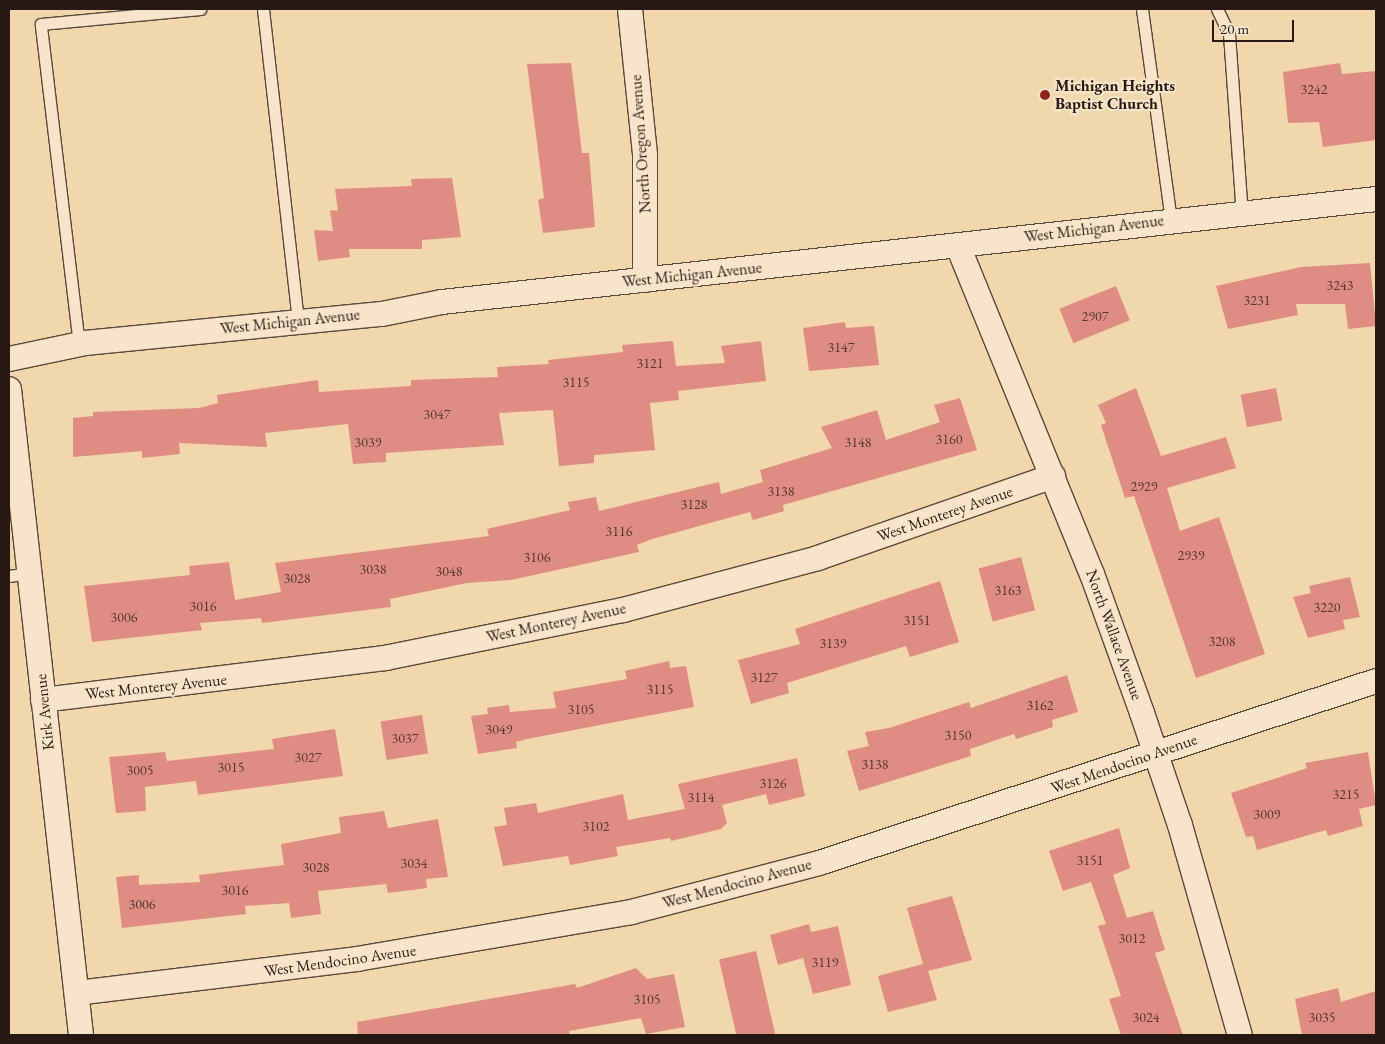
<!DOCTYPE html>
<html>
<head>
<meta charset="utf-8">
<style>
	body { margin:0 }
	#map { position:relative; width:1385px; height:1044px; overflow:hidden; background:#f2d6ac; font-family:"EB Garamond",serif }
	div>[style] { position:absolute }
	.building>* { inset:0; background:#df8d83; transform-origin:0 0 }
	.roads { filter:drop-shadow(1px 0 #594838) drop-shadow(-1px 0 #594838) drop-shadow(0 1px #594838) drop-shadow(0 -1px #594838) }
	.lane>* { height:11px; margin:-5.5px; padding:0 5.5px; transform-origin:5.5px; border-radius:5.5px; background:#f7e4c9 }
	.street>* { height:24px; margin:-12px; padding:0 12px; transform-origin:12px; border-radius:12px; background:#f7e4c9 }
	.dots>* { width:14px; height:14px; translate:-50% -50%; box-sizing:border-box; border:2px solid #f7e4c9; border-radius:50% }
	span { translate:-50% -50%; white-space:nowrap; text-align:center; line-height:1.15; -webkit-text-stroke:4.5px #f7e4c9; paint-order:stroke }
	.number-label { font-size:14px; color:#54362e }
	.number-label span { -webkit-text-stroke-width:0 }
	.poi-label { font-size:16px; color:#261912; font-weight:700 }
	.left { translate:0 -50%; text-align:left }
	.street-label { font-size:16px; color:#261912 }
	.frame { position:absolute; inset:0; border:10px solid #261912; pointer-events:none }
	.scale { position:absolute; left:1212px; top:20px; width:82px; height:22px; box-sizing:border-box; border:2px solid #261912; border-top:0; padding-left:6px; font-size:15px; line-height:18px; white-space:nowrap; color:#261912; -webkit-text-stroke:4px #f7e4c9; paint-order:stroke }
</style>
</head>
<body>
<div id="map">
	<div class="building">
		<div style="clip-path:polygon(571px 63px,582px 153px,589px 153px,595px 227px,543px 233px,538px 200px,544px 198px,527px 64px)"></div>
		<div style="clip-path:polygon(1340px 63px,1342px 74px,1376px 71px,1376px 140px,1323px 147px,1319px 122px,1288px 123px,1283px 72px)"></div>
		<div style="clip-path:polygon(452px 178px,461px 237px,422px 240px,422px 249px,349px 249px,350px 257px,318px 261px,314px 230px,333px 231px,330px 210px,338px 211px,335px 189px,412px 186px,411px 179px)"></div>
		<div style="clip-path:polygon(1370px 263px,1376px 326px,1348px 329px,1345px 304px,1296px 304px,1298px 315px,1228px 329px,1216px 286px,1301px 267px)"></div>
		<div style="left:1116px;top:286px;width:37px;height:61px;rotate:68deg"></div>
		<div style="clip-path:polygon(845px 322px,846px 328px,874px 326px,879px 365px,809px 371px,803px 328px)"></div>
		<div style="clip-path:polygon(673px 341px,676px 366px,725px 363px,721px 346px,761px 341px,766px 381px,678px 391px,679px 400px,650px 403px,655px 450px,594px 455px,594px 463px,559px 466px,553px 410px,499px 413px,504px 445px,386px 453px,386px 462px,353px 464px,348px 424px,265px 433px,267px 447px,179px 443px,180px 454px,142px 458px,142px 451px,73px 457px,73px 418px,93px 416px,93px 412px,199px 408px,218px 403px,217px 395px,318px 380px,319px 392px,411px 386px,411px 380px,498px 377px,497px 367px,549px 364px,548px 360px,623px 352px,622px 345px)"></div>
		<div style="clip-path:polygon(1136px 388px,1161px 456px,1226px 437px,1236px 468px,1167px 488px,1180px 531px,1219px 517px,1265px 654px,1196px 678px,1134px 496px,1125px 498px,1101px 425px,1106px 423px,1098px 405px)"></div>
		<div style="left:1276px;top:388px;width:33px;height:36px;rotate:79deg"></div>
		<div style="clip-path:polygon(960px 398px,977px 450px,783px 505px,784px 511px,753px 520px,750px 512px,652px 539px,637px 545px,639px 552px,511px 580px,467px 583px,390px 599px,391px 607px,262px 623px,261px 618px,200px 623px,202px 630px,92px 642px,84px 586px,190px 575px,189px 566px,229px 562px,235px 600px,281px 592px,275px 563px,489px 536px,487px 529px,570px 510px,568px 502px,596px 497px,599px 511px,719px 482px,721px 494px,763px 482px,760px 470px,832px 448px,821px 427px,877px 410px,886px 440px,940px 422px,934px 405px)"></div>
		<div style="left:1021px;top:557px;width:55px;height:44px;rotate:75deg"></div>
		<div style="clip-path:polygon(1350px 577px,1360px 617px,1343px 620px,1345px 629px,1308px 638px,1293px 597px,1311px 593px,1309px 586px)"></div>
		<div style="clip-path:polygon(940px 581px,959px 642px,910px 657px,906px 646px,787px 683px,789px 693px,751px 704px,738px 660px,800px 644px,795px 629px)"></div>
		<div style="clip-path:polygon(669px 661px,670px 668px,686px 666px,694px 707px,527px 739px,516px 742px,517px 748px,478px 754px,471px 716px,488px 714px,487px 708px,509px 705px,510px 712px,556px 708px,553px 692px,627px 679px,625px 671px)"></div>
		<div style="clip-path:polygon(1067px 675px,1078px 712px,1052px 720px,1053px 727px,1016px 739px,1014px 734px,970px 749px,971px 756px,859px 791px,847px 751px,869px 746px,865px 732px,889px 728px,969px 702px,971px 708px)"></div>
		<div style="left:422px;top:715px;width:39px;height:42px;rotate:81deg"></div>
		<div style="clip-path:polygon(335px 729px,343px 776px,198px 795px,196px 781px,145px 787px,146px 811px,116px 813px,109px 757px,165px 752px,167px 761px,274px 749px,272px 739px)"></div>
		<div style="clip-path:polygon(1368px 752px,1376px 805px,1359px 809px,1363px 826px,1328px 836px,1326px 830px,1257px 850px,1253px 836px,1246px 837px,1231px 793px,1307px 768px,1305px 763px)"></div>
		<div style="clip-path:polygon(797px 758px,805px 796px,769px 805px,766px 794px,722px 805px,727px 823px,721px 829px,671px 841px,670px 838px,616px 847px,618px 856px,570px 865px,568px 856px,503px 866px,494px 827px,507px 825px,504px 808px,536px 803px,538px 813px,623px 794px,628px 820px,685px 809px,678px 784px)"></div>
		<div style="clip-path:polygon(384px 811px,388px 828px,438px 819px,448px 877px,426px 879px,427px 888px,388px 893px,386px 884px,318px 891px,321px 914px,291px 918px,289px 903px,245px 906px,246px 914px,122px 928px,116px 877px,139px 875px,139px 885px,200px 882px,199px 875px,284px 865px,281px 844px,341px 833px,339px 817px)"></div>
		<div style="clip-path:polygon(1119px 828px,1130px 868px,1113px 875px,1127px 918px,1153px 911px,1165px 950px,1155px 953px,1183px 1035px,1121px 1035px,1109px 999px,1121px 996px,1098px 926px,1106px 924px,1091px 882px,1063px 891px,1049px 851px)"></div>
		<div style="clip-path:polygon(952px 896px,972px 960px,928px 971px,937px 1000px,888px 1012px,878px 976px,923px 964px,907px 908px)"></div>
		<div style="clip-path:polygon(809px 924px,811px 932px,838px 926px,851px 985px,813px 994px,803px 958px,778px 965px,770px 935px)"></div>
		<div style="left:756px;top:951px;width:86px;height:38px;rotate:77deg"></div>
		<div style="clip-path:polygon(636px 968px,647px 979px,674px 974px,685px 1027px,646px 1034px,641px 1018px,569px 1031px,570px 1035px,358px 1035px,357px 1022px,575px 984px,577px 988px)"></div>
		<div style="clip-path:polygon(1338px 988px,1341px 1002px,1376px 991px,1376px 1035px,1302px 1035px,1295px 999px)"></div>
	</div>
	<div class="roads">
		<div class="lane">
			<div style="left:263px;top:9px;width:313px;rotate:83.6deg"></div>
			<div style="left:1142px;top:9px;width:213px;rotate:82.2deg"></div>
			<div style="left:1217px;top:9px;width:28px;rotate:64deg"></div>
			<div style="left:1229px;top:34px;width:180px;rotate:85.9deg"></div>
			<div style="left:79px;top:345px;width:323px;rotate:-96.8deg"></div>
			<div style="left:41px;top:24px;width:160px;rotate:-5.4deg"></div>
			<div style="left:9px;top:576px;width:20px;rotate:-9deg"></div>
		</div>
		<div class="street">
			<div style="left:630px;top:9px;width:147px;rotate:84.1deg"></div>
			<div style="left:645px;top:155px;width:125px;rotate:90deg"></div>
			<div style="left:958px;top:246px;width:354px;rotate:67.8deg"></div>
			<div style="left:1092px;top:574px;width:148px;rotate:70.2deg"></div>
			<div style="left:1142px;top:713px;width:118px;rotate:71.3deg"></div>
			<div style="left:1180px;top:825px;width:218px;rotate:74.1deg"></div>
			<div style="left:9px;top:359px;width:78px;rotate:-11.9deg"></div>
			<div style="left:85px;top:343px;width:298px;rotate:-5.6deg"></div>
			<div style="left:382px;top:314px;width:61px;rotate:-11.3deg"></div>
			<div style="left:442px;top:302px;width:940px;rotate:-6.29deg"></div>
			<div style="left:9px;top:389px;width:650px;rotate:83.64deg"></div>
			<div style="left:43px;top:700px;width:345px;rotate:-7deg"></div>
			<div style="left:385px;top:658px;width:243px;rotate:-11.4deg"></div>
			<div style="left:623px;top:610px;width:202px;rotate:-14.9deg"></div>
			<div style="left:818px;top:558px;width:249px;rotate:-19.2deg"></div>
			<div style="left:77px;top:993px;width:282px;rotate:-6.9deg"></div>
			<div style="left:357px;top:959px;width:278px;rotate:-9.7deg"></div>
			<div style="left:631px;top:912px;width:194px;rotate:-14.6deg"></div>
			<div style="left:819px;top:863px;width:586px;rotate:-18.09deg"></div>
		</div>
	</div>
	<div class="dots">
		<div style="left:1045px;top:95px;background:#8f2418"></div>
	</div>
	<div class="number-label">
		<span style="left:1314px;top:89px">3242</span>
		<span style="left:1340px;top:285px">3243</span>
		<span style="left:1257px;top:300px">3231</span>
		<span style="left:1095px;top:316px">2907</span>
		<span style="left:841px;top:347px">3147</span>
		<span style="left:650px;top:363px">3121</span>
		<span style="left:576px;top:382px">3115</span>
		<span style="left:437px;top:414px">3047</span>
		<span style="left:949px;top:439px">3160</span>
		<span style="left:368px;top:442px">3039</span>
		<span style="left:858px;top:442px">3148</span>
		<span style="left:1144px;top:486px">2929</span>
		<span style="left:781px;top:491px">3138</span>
		<span style="left:694px;top:504px">3128</span>
		<span style="left:619px;top:531px">3116</span>
		<span style="left:1191px;top:555px">2939</span>
		<span style="left:537px;top:557px">3106</span>
		<span style="left:373px;top:569px">3038</span>
		<span style="left:449px;top:571px">3048</span>
		<span style="left:297px;top:578px">3028</span>
		<span style="left:1008px;top:590px">3163</span>
		<span style="left:203px;top:606px">3016</span>
		<span style="left:1327px;top:607px">3220</span>
		<span style="left:124px;top:617px">3006</span>
		<span style="left:917px;top:620px">3151</span>
		<span style="left:1222px;top:641px">3208</span>
		<span style="left:833px;top:643px">3139</span>
		<span style="left:764px;top:677px">3127</span>
		<span style="left:660px;top:689px">3115</span>
		<span style="left:1040px;top:705px">3162</span>
		<span style="left:581px;top:709px">3105</span>
		<span style="left:499px;top:729px">3049</span>
		<span style="left:958px;top:735px">3150</span>
		<span style="left:405px;top:738px">3037</span>
		<span style="left:308px;top:757px">3027</span>
		<span style="left:875px;top:764px">3138</span>
		<span style="left:231px;top:767px">3015</span>
		<span style="left:140px;top:770px">3005</span>
		<span style="left:773px;top:783px">3126</span>
		<span style="left:1346px;top:794px">3215</span>
		<span style="left:701px;top:797px">3114</span>
		<span style="left:1267px;top:814px">3009</span>
		<span style="left:596px;top:826px">3102</span>
		<span style="left:1090px;top:860px">3151</span>
		<span style="left:414px;top:863px">3034</span>
		<span style="left:316px;top:867px">3028</span>
		<span style="left:235px;top:890px">3016</span>
		<span style="left:142px;top:904px">3006</span>
		<span style="left:1132px;top:938px">3012</span>
		<span style="left:825px;top:962px">3119</span>
		<span style="left:647px;top:999px">3105</span>
		<span style="left:1146px;top:1017px">3024</span>
		<span style="left:1322px;top:1017px">3035</span>
	</div>
	<div class="poi-label">
		<span class="left" style="left:1055px;top:95px">Michigan Heights<br>Baptist Church</span>
	</div>
	<div class="street-label">
		<span style="left:641px;top:144px;rotate:-94deg">North Oregon Avenue</span>
		<span style="left:1094px;top:229px;rotate:-7deg">West Michigan Avenue</span>
		<span style="left:692px;top:275px;rotate:-6deg">West Michigan Avenue</span>
		<span style="left:290px;top:322px;rotate:-6deg">West Michigan Avenue</span>
		<span style="left:945px;top:514px;rotate:-19deg">West Monterey Avenue</span>
		<span style="left:556px;top:623px;rotate:-12deg">West Monterey Avenue</span>
		<span style="left:1114px;top:635px;rotate:70deg">North Wallace Avenue</span>
		<span style="left:156px;top:687px;rotate:-6deg">West Monterey Avenue</span>
		<span style="left:45px;top:712px;rotate:-96deg">Kirk Avenue</span>
		<span style="left:1124px;top:764px;rotate:-19deg">West Mendocino Avenue</span>
		<span style="left:737px;top:884px;rotate:-15deg">West Mendocino Avenue</span>
		<span style="left:340px;top:961px;rotate:-8deg">West Mendocino Avenue</span>
	</div>
	<div class="frame"></div>
	<div class="scale">20 m</div>
</div>
</body>
</html>
